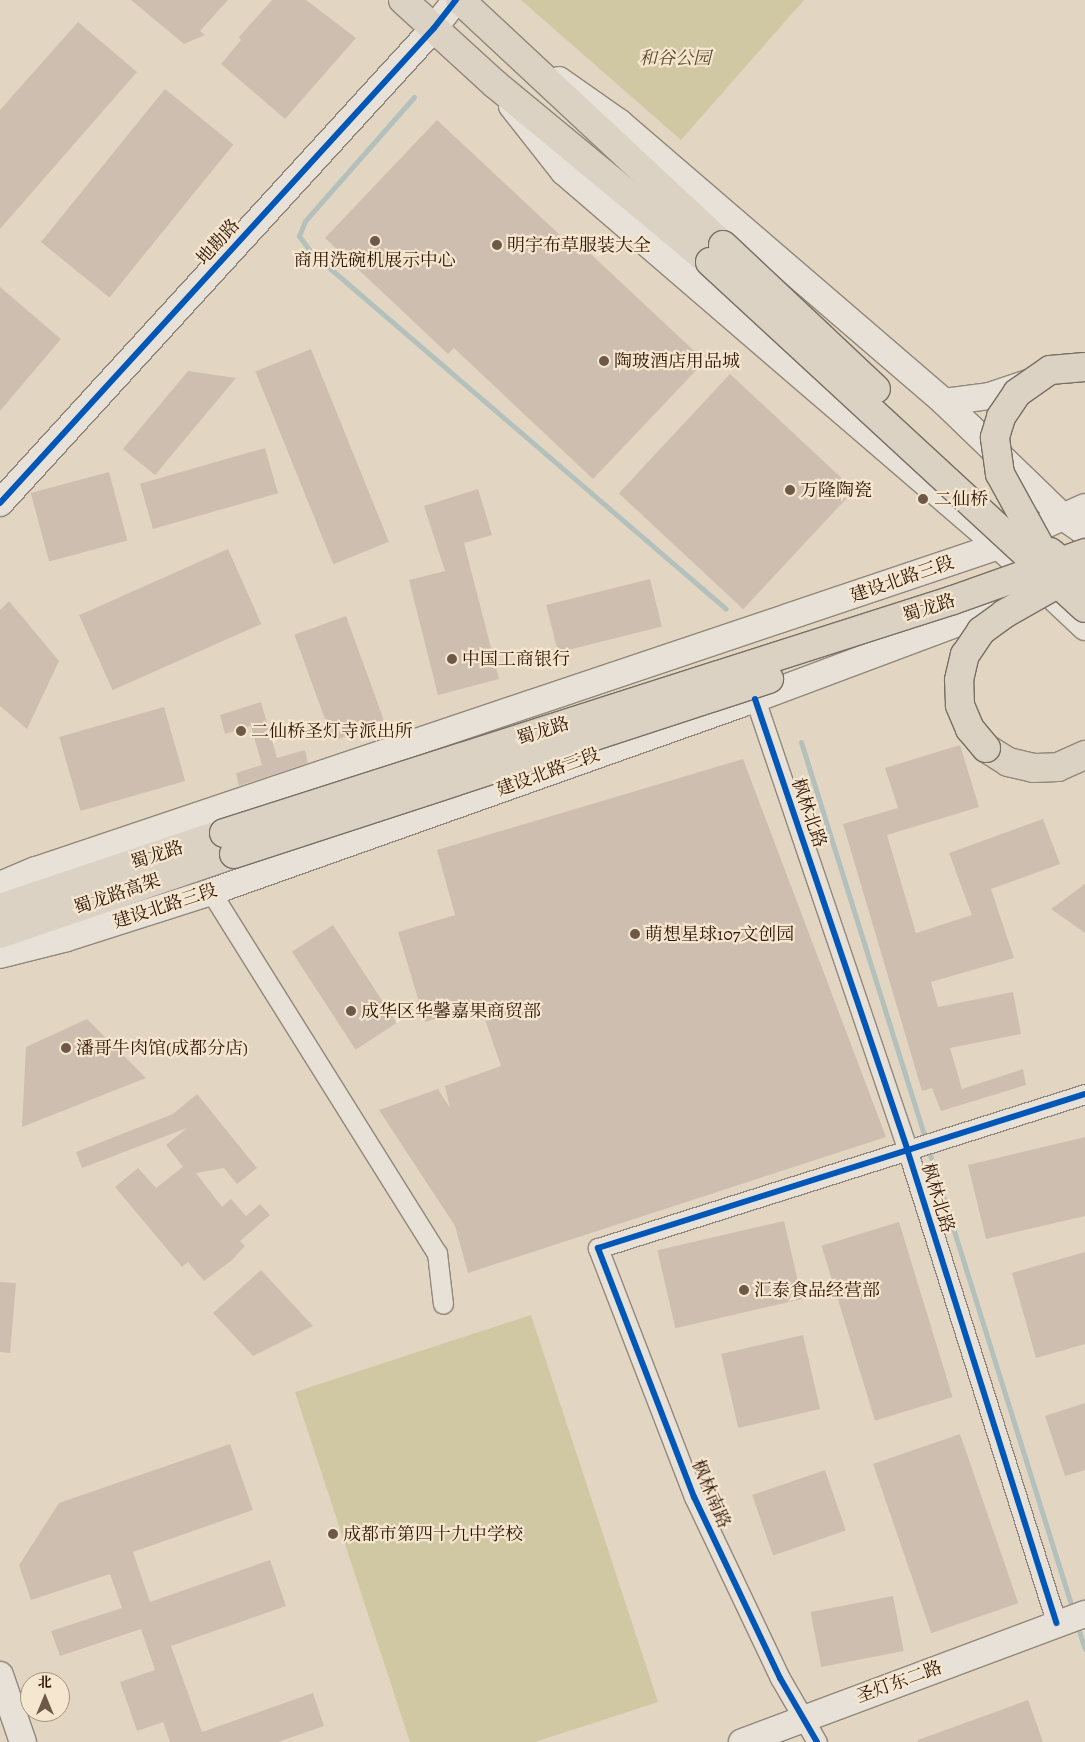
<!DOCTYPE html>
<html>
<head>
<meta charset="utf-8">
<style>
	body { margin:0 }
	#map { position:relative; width:1085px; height:1742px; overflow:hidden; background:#e2d6c2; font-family:Alegreya,"Noto Serif SC",serif }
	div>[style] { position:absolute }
	.green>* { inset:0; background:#d0c8a2 }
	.stream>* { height:5px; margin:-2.5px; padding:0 2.5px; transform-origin:2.5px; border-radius:2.5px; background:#b4c0bc }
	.building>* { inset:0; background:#cebeaf; transform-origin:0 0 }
	.roads { filter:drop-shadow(1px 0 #92877a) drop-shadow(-1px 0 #92877a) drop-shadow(0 1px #92877a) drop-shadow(0 -1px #92877a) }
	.street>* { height:19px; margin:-9.5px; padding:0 9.5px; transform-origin:9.5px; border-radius:9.5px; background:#e8e1d7 }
	.secondary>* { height:26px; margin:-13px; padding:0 13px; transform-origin:13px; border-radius:13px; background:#e8e1d7 }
	.primary>* { height:28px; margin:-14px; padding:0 14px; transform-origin:14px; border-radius:14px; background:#dbd2c3 }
	.bridges { filter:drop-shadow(1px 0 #786e62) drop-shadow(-1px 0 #786e62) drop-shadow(0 1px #786e62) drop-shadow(0 -1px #786e62) }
	.primary-bridge>* { height:28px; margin:-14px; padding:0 14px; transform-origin:14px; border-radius:14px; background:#dbd2c3 }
	.cycleway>* { height:6px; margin:-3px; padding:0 3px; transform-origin:3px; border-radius:3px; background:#0057b8 }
	.dots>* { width:14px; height:14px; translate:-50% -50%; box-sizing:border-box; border:2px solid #f5e6cf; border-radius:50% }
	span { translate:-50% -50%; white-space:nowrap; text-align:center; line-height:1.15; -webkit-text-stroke:4.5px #f5e6cf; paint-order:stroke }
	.park-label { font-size:18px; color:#5b472c; font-style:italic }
	.street-label { font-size:18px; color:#2f1405 }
	.poi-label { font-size:18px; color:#2f1405 }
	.left { translate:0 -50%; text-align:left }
	.north { position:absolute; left:20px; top:1672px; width:50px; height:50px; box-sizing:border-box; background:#f5e6cf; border:1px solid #a6927e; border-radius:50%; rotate:0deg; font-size:14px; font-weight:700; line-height:20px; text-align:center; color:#2f1405 }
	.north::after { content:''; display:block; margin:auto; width:18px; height:22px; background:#6e5847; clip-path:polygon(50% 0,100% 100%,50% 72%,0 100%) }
</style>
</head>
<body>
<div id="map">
	<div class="green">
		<div style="clip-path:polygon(521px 0,804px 0,681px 140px)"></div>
		<div style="clip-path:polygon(531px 1315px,658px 1702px,535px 1742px,410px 1742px,295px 1392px)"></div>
	</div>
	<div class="stream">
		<div style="left:414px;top:97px;width:165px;rotate:131.3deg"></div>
		<div style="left:305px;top:221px;width:16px;rotate:112deg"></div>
		<div style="left:299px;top:236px;width:20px;rotate:53deg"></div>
		<div style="left:311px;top:252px;width:547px;rotate:40.7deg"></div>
		<div style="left:801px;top:742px;width:417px;rotate:72.6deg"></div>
		<div style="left:928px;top:1148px;width:484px;rotate:72.6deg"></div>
		<div style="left:1077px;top:1625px;width:25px;rotate:72deg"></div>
	</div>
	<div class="building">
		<div style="clip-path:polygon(131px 0,228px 0,200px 31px,205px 35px,184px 44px)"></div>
		<div style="clip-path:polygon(272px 0,306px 0,356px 38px,285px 119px,221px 64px,241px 40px,239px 37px)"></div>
		<div style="clip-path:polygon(78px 22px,137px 72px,0 229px,0 110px)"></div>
		<div style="left:165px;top:89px;width:88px;height:197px;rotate:39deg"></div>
		<div style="clip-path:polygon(437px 120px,576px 250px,581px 245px,705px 361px,593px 479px,454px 348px,448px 354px,325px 238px)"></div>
		<div style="clip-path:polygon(0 287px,61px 339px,0 411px)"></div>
		<div style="left:311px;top:349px;width:208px;height:60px;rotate:68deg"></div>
		<div style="clip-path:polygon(188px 371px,236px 378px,155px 475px,123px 449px)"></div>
		<div style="left:730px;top:374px;width:170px;height:163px;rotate:43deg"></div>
		<div style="left:265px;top:448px;width:47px;height:130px;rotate:74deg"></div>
		<div style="left:109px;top:472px;width:71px;height:81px;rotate:75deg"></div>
		<div style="clip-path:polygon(478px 489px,492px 535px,464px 543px,499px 679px,438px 695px,409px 580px,445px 571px,424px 506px)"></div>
		<div style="left:228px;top:549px;width:82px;height:163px;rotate:66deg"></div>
		<div style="left:650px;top:579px;width:49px;height:107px;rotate:76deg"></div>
		<div style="clip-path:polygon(9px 601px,59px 661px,27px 729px,0 706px,0 610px)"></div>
		<div style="left:346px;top:616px;width:113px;height:55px;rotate:70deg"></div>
		<div style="clip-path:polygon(261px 702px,277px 758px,305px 750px,308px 763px,239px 786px,236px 773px,262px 765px,251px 726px,225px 734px,220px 715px)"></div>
		<div style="left:164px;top:707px;width:77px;height:109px;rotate:74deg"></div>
		<div style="clip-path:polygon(960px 745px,979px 807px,887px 835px,916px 933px,972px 915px,949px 853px,1043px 819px,1060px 864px,991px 889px,1014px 958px,931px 982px,938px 1007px,1013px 992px,1021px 1034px,950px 1048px,962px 1089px,1023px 1069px,1026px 1085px,941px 1111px,932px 1088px,922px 1091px,843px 824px,898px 808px,885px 768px)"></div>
		<div style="clip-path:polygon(743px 759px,886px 1137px,468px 1273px,455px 1226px,379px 1110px,438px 1089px,450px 1108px,445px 1086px,501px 1066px,480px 1005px,425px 1022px,398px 932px,455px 915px,437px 850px)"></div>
		<div style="clip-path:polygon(1085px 884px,1085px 933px,1051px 909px)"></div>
		<div style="left:333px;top:925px;width:117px;height:49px;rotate:57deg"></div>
		<div style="clip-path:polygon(87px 1019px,146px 1078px,22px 1127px,26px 1047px)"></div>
		<div style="clip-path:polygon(197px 1094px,257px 1168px,237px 1184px,224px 1168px,196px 1173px,222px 1207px,231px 1199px,246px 1216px,260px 1204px,270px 1215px,240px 1241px,245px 1246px,231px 1261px,204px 1281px,188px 1262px,182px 1267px,115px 1187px,138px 1168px,156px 1188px,183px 1167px,166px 1145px,187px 1128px,82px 1168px,76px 1152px,173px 1114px)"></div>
		<div style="clip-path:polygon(1085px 1137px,1085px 1216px,986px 1239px,968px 1165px)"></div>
		<div style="left:784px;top:1221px;width:80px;height:130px;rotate:77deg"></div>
		<div style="left:899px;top:1222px;width:183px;height:81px;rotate:73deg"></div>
		<div style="clip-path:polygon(1085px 1252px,1085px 1344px,1036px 1358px,1012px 1273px)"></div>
		<div style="clip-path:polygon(261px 1270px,313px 1326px,253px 1356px,213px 1313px)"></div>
		<div style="clip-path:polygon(0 1282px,16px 1283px,10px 1353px,0 1352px)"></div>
		<div style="left:803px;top:1335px;width:76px;height:84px;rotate:77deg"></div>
		<div style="clip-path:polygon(1085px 1403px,1085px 1470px,1065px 1476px,1045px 1416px)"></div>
		<div style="left:960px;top:1434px;width:179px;height:92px;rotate:71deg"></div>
		<div style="clip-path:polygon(230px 1444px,253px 1510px,133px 1552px,150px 1602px,270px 1560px,286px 1606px,171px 1646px,202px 1732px,313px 1693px,324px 1726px,278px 1742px,170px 1742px,163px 1722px,137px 1731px,120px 1682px,155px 1670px,141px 1629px,60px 1656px,51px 1631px,122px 1608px,110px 1574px,31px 1600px,19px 1565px,59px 1503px)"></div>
		<div style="left:825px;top:1470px;width:64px;height:77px;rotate:71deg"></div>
		<div style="left:893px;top:1596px;width:56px;height:84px;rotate:79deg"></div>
		<div style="clip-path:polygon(1028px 1700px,1043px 1742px,918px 1742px,918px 1740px)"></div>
	</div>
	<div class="roads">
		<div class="street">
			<div style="left:755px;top:699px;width:475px;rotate:71.3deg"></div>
			<div style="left:907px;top:1149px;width:497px;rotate:72.5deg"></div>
			<div style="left:211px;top:892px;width:426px;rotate:58deg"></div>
			<div style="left:437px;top:1253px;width:51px;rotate:83.3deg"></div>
			<div style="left:817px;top:1742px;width:74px;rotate:-120deg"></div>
			<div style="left:780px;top:1678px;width:200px;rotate:-115.4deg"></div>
			<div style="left:694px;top:1497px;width:267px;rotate:-111.1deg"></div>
			<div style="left:598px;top:1248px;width:511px;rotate:-17.55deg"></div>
		</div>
		<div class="secondary">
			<div style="left:559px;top:80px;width:75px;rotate:35.2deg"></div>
			<div style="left:620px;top:123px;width:428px;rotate:40.7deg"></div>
			<div style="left:944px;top:402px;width:164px;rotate:44deg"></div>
			<div style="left:1062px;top:516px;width:28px;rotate:35deg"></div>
			<div style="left:512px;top:106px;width:84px;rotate:51.8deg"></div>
			<div style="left:564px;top:172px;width:574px;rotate:40.69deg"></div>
			<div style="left:999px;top:546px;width:118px;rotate:43.3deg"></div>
			<div style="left:944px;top:402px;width:45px;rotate:-7.6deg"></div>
			<div style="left:989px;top:396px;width:47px;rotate:-18.4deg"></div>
			<div style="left:0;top:503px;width:643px;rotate:-47.58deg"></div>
			<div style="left:434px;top:28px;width:36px;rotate:-52deg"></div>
			<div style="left:0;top:885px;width:39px;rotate:-23deg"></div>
			<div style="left:36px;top:870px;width:1016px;rotate:-18.6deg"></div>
			<div style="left:999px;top:546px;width:94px;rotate:-24.4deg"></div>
			<div style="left:0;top:955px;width:69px;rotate:-14.2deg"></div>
			<div style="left:67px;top:938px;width:151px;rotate:-17.7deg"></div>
			<div style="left:211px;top:892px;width:577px;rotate:-19.53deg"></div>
			<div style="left:755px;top:699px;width:277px;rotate:-20.5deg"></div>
			<div style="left:0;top:1675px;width:71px;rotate:71.1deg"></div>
			<div style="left:742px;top:1742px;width:366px;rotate:-20.5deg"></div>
		</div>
		<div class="primary">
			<div style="left:403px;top:0;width:125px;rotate:42.4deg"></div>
			<div style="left:495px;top:84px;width:279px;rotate:39.6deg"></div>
			<div style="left:460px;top:0;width:359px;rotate:43deg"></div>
			<div style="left:986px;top:748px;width:26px;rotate:32deg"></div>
			<div style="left:1008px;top:762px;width:26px;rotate:13deg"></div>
			<div style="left:1033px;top:768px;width:25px;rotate:-2deg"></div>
			<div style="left:1058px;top:767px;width:30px;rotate:-24deg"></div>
			<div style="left:0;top:908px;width:236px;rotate:-18.5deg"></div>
			<div style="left:0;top:934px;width:247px;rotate:-18.9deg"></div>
		</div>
	</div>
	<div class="bridges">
		<div class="primary-bridge">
			<div style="left:723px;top:245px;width:210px;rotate:43.3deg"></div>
			<div style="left:710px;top:262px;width:510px;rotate:42.7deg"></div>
			<div style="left:1038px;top:543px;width:79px;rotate:-118.8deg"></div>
			<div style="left:1000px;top:474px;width:37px;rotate:-98deg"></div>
			<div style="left:995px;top:437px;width:21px;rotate:-73deg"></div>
			<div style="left:1001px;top:417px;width:29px;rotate:-56deg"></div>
			<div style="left:1017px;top:393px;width:40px;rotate:-34.9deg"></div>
			<div style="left:1050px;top:370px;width:35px;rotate:-5deg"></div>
			<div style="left:1050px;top:552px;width:46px;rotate:40.6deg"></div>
			<div style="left:986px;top:748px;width:25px;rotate:-130deg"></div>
			<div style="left:970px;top:729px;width:26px;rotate:-113deg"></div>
			<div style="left:960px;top:705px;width:25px;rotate:-92deg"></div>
			<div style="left:959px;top:680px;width:26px;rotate:-77deg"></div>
			<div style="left:965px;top:655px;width:29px;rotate:-56deg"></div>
			<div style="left:981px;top:631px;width:29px;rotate:-36deg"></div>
			<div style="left:1004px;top:614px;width:79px;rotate:-29.5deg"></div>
			<div style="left:224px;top:833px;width:765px;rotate:-17.72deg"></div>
			<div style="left:953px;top:600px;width:140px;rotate:-19.6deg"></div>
			<div style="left:234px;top:854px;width:563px;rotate:-18.11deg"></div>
		</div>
	</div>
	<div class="cycleway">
		<div style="left:0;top:503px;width:643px;rotate:-47.58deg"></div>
		<div style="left:434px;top:28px;width:36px;rotate:-52deg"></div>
		<div style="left:755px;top:699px;width:475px;rotate:71.3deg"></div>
		<div style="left:907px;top:1149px;width:497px;rotate:72.5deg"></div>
		<div style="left:817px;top:1742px;width:74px;rotate:-120deg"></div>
		<div style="left:780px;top:1678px;width:200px;rotate:-115.4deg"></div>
		<div style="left:694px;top:1497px;width:267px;rotate:-111.1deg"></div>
		<div style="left:598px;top:1248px;width:511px;rotate:-17.55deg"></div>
	</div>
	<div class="dots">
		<div style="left:375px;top:241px;background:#6e5847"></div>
		<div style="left:497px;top:245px;background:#6e5847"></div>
		<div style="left:604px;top:361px;background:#6e5847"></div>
		<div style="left:790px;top:490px;background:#6e5847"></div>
		<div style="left:923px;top:499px;background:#6e5847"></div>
		<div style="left:452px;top:659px;background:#6e5847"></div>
		<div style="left:241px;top:731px;background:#6e5847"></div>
		<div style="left:635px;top:934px;background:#6e5847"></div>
		<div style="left:351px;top:1011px;background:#6e5847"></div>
		<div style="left:66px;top:1048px;background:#6e5847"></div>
		<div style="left:744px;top:1290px;background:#6e5847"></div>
		<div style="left:333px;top:1534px;background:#6e5847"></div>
	</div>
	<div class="park-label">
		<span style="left:675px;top:58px">和谷公园</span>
	</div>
	<div class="street-label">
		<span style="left:218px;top:242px;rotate:-48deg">地勘路</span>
		<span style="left:902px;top:579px;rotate:-19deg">建设北路三段</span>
		<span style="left:929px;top:608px;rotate:-18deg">蜀龙路</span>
		<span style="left:543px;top:731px;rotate:-18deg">蜀龙路</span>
		<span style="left:548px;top:772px;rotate:-20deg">建设北路三段</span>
		<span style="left:809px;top:813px;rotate:71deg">枫林北路</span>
		<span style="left:157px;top:855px;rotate:-18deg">蜀龙路</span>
		<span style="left:117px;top:894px;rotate:-19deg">蜀龙路高架</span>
		<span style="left:165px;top:906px;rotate:-18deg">建设北路三段</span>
		<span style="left:938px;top:1198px;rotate:73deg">枫林北路</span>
		<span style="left:711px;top:1494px;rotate:67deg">枫林南路</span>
		<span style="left:899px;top:1682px;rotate:-20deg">圣灯东二路</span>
	</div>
	<div class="poi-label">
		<span class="left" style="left:507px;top:245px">明宇布草服装大全</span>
		<span style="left:375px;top:260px">商用洗碗机展示中心</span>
		<span class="left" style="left:614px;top:361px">陶玻酒店用品城</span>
		<span class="left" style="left:800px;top:490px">万隆陶瓷</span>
		<span class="left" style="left:934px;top:499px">二仙桥</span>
		<span class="left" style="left:462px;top:659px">中国工商银行</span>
		<span class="left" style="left:251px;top:731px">二仙桥圣灯寺派出所</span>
		<span class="left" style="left:645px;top:934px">萌想星球107文创园</span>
		<span class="left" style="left:361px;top:1011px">成华区华馨嘉果商贸部</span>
		<span class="left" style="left:76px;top:1048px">潘哥牛肉馆(成都分店)</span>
		<span class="left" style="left:754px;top:1290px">汇泰食品经营部</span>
		<span class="left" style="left:343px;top:1534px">成都市第四十九中学校</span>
	</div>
	<div class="north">北</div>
</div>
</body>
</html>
